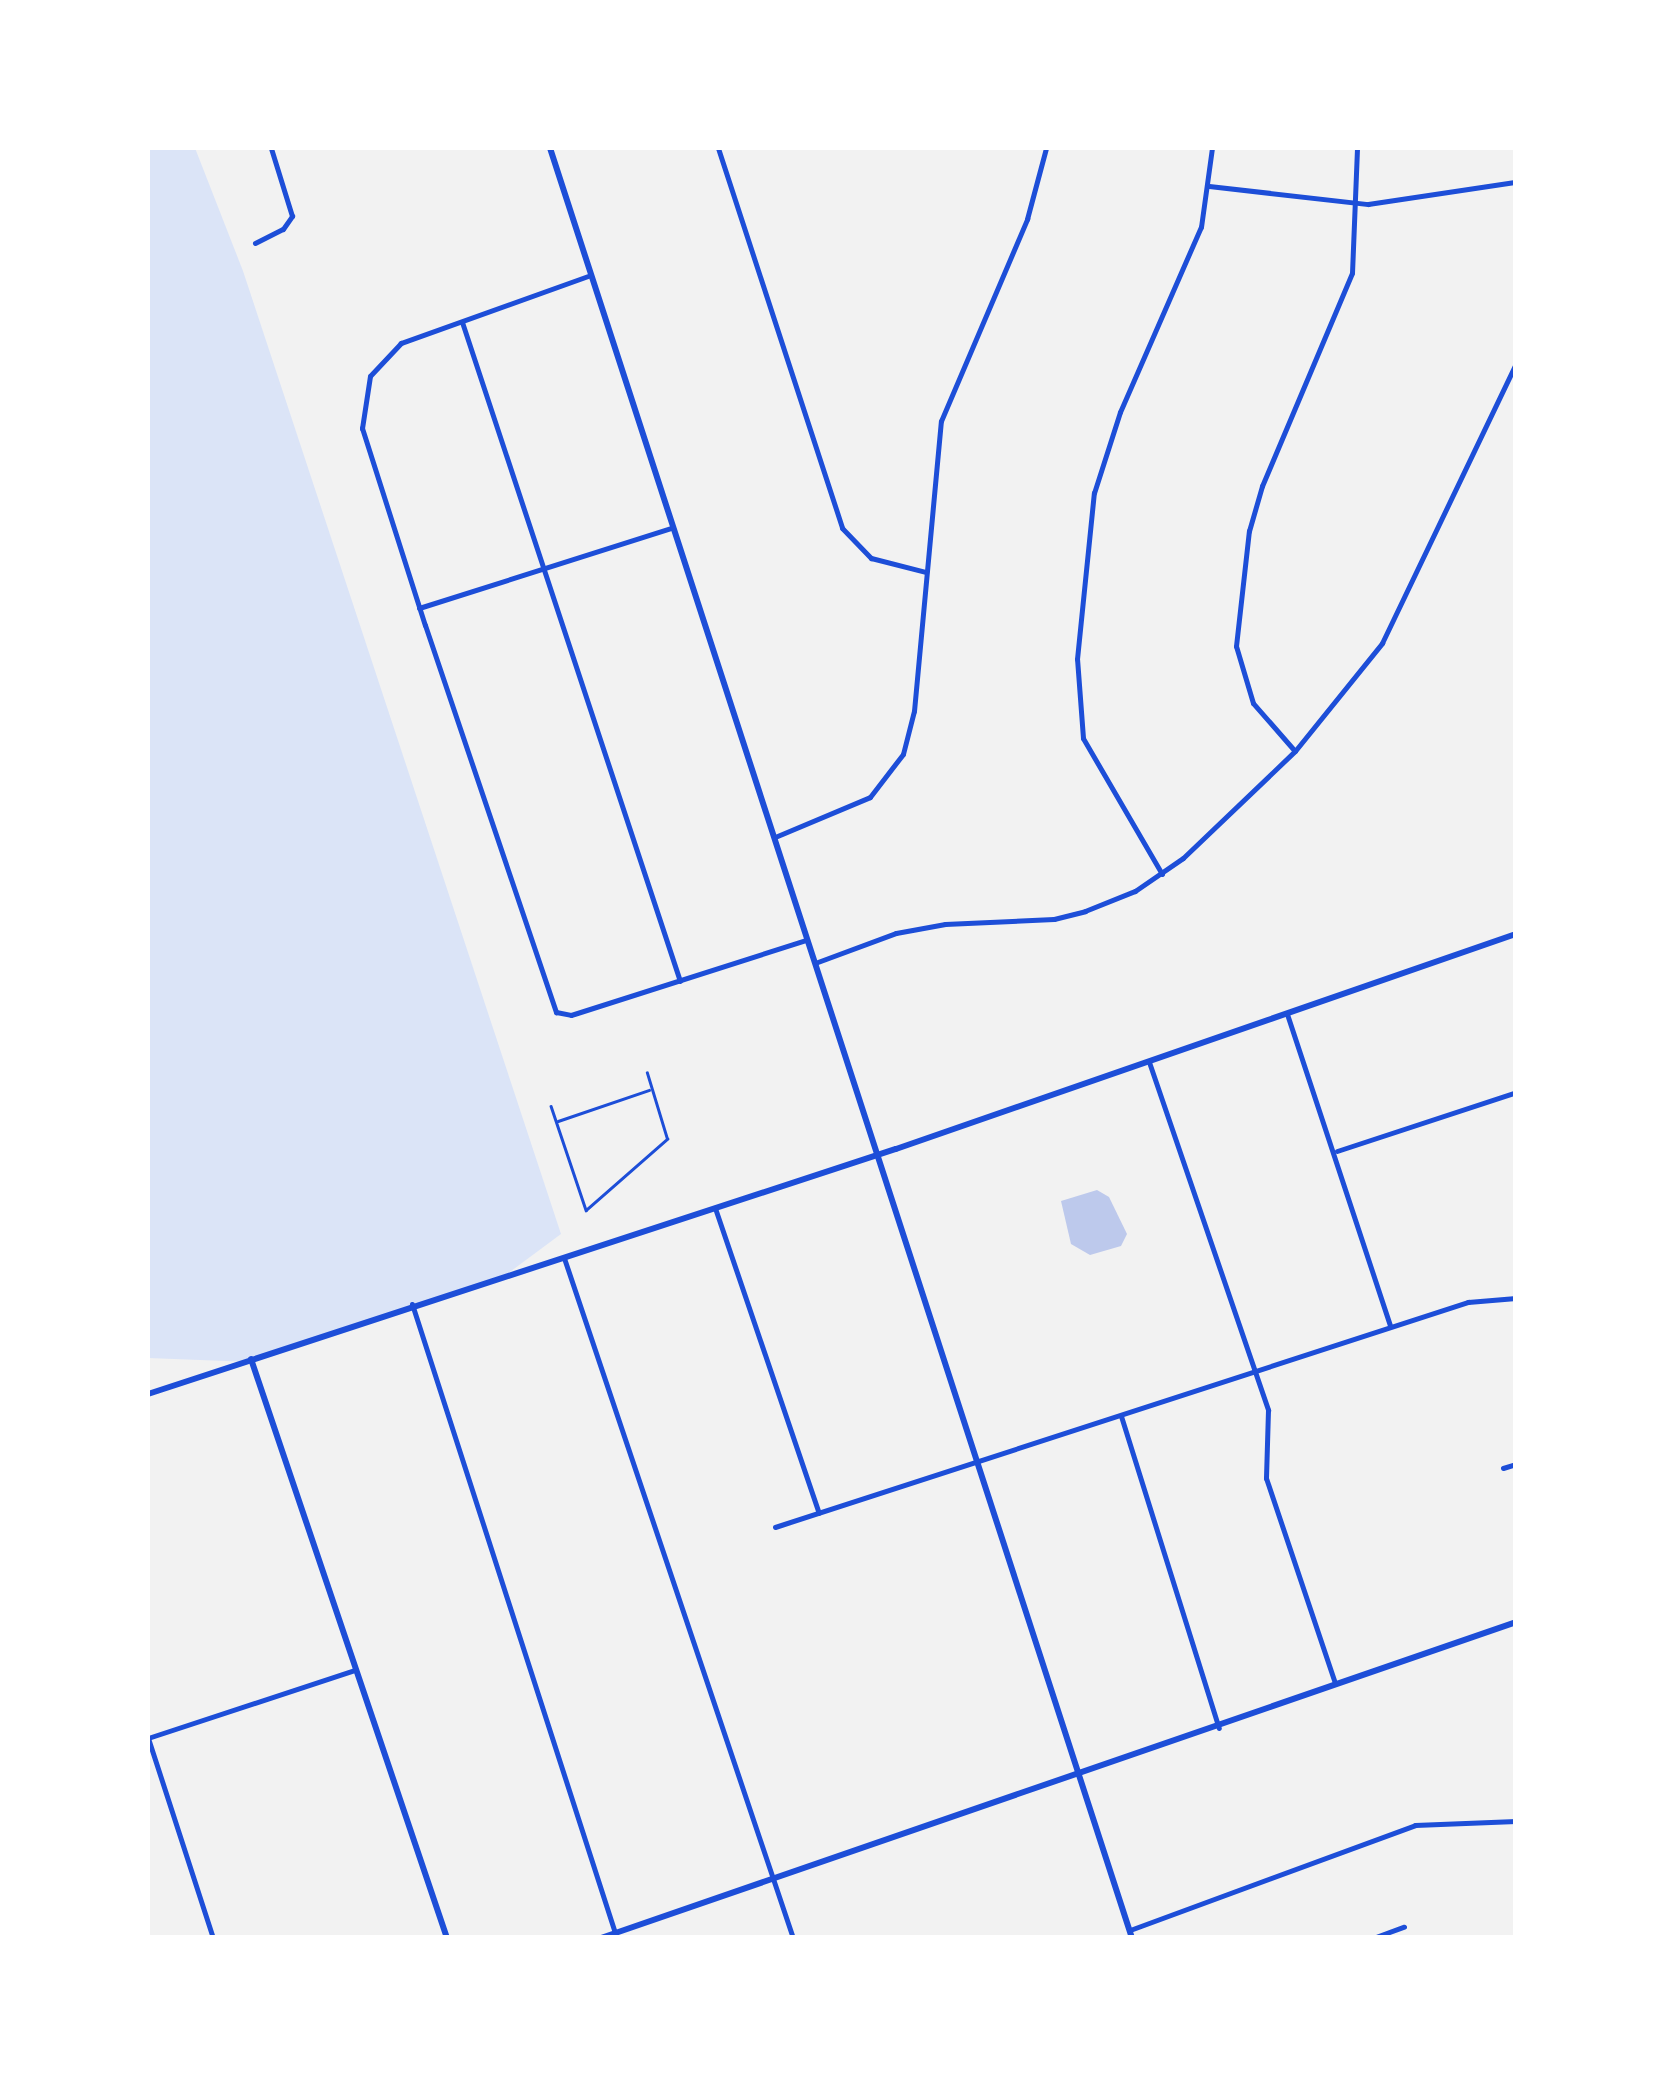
<!DOCTYPE html>
<html>
<head>
<meta charset="utf-8">
<style>
	body { margin:0 }
	#map { position:relative; width:1663px; height:2085px; overflow:hidden; background:#f2f2f2; font-family:Quicksand,sans-serif }
	div>[style] { position:absolute }
	.green>* { inset:0; background:#dbe4f7 }
	.building>* { inset:0; background:#bdc9ec }
	.service>* { height:2.5px; margin:-1.25px; padding:0 1.25px; transform-origin:1.25px; border-radius:1.25px; background:#1d4ed8 }
	.minor>* { height:5px; margin:-2.5px; padding:0 2.5px; transform-origin:2.5px; border-radius:2.5px; background:#1d4ed8 }
	.tertiary>* { height:6px; margin:-3px; padding:0 3px; transform-origin:3px; border-radius:3px; background:#1d4ed8 }
	.secondary>* { height:6px; margin:-3px; padding:0 3px; transform-origin:3px; border-radius:3px; background:#1d4ed8 }
	span { translate:-50% -50%; white-space:nowrap; text-align:center; line-height:1.15; -webkit-text-stroke:8px #fff; paint-order:stroke }
	.frame { position:absolute; inset:0; border:150px solid #fff; pointer-events:none }
</style>
</head>
<body>
<div id="map">
	<div class="green">
		<div style="clip-path:polygon(148px 148px,195px 148px,243px 271px,561px 1234px,499px 1280px,252px 1362px,148px 1358px)"></div>
	</div>
	<div class="building">
		<div style="clip-path:polygon(1097px 1190px,1109px 1197px,1127px 1234px,1121px 1246px,1090px 1255px,1071px 1244px,1061px 1201px)"></div>
	</div>
	<div class="service">
		<div style="left:551px;top:1106px;width:110px;rotate:71.4deg"></div>
		<div style="left:586px;top:1210px;width:108px;rotate:-41.2deg"></div>
		<div style="left:667px;top:1139px;width:69px;rotate:-106.9deg"></div>
		<div style="left:558px;top:1121px;width:96px;rotate:-18.8deg"></div>
	</div>
	<div class="minor">
		<div style="left:718px;top:148px;width:400px;rotate:71.9deg"></div>
		<div style="left:842px;top:528px;width:42px;rotate:46deg"></div>
		<div style="left:871px;top:558px;width:57px;rotate:14.3deg"></div>
		<div style="left:1209px;top:186px;width:160px;rotate:6.5deg"></div>
		<div style="left:1368px;top:204px;width:150px;rotate:-8.5deg"></div>
		<div style="left:255px;top:243px;width:31px;rotate:-27deg"></div>
		<div style="left:283px;top:229px;width:16px;rotate:-55deg"></div>
		<div style="left:292px;top:216px;width:71px;rotate:-107.2deg"></div>
		<div style="left:588px;top:276px;width:199px;rotate:160.3deg"></div>
		<div style="left:401px;top:343px;width:45px;rotate:133.2deg"></div>
		<div style="left:370px;top:376px;width:53px;rotate:98.7deg"></div>
		<div style="left:362px;top:428px;width:207px;rotate:72.3deg"></div>
		<div style="left:425px;top:625px;width:409px;rotate:71.3deg"></div>
		<div style="left:556px;top:1012px;width:15px;rotate:11deg"></div>
		<div style="left:571px;top:1015px;width:247px;rotate:-17.7deg"></div>
		<div style="left:462px;top:322px;width:694px;rotate:71.7deg"></div>
		<div style="left:419px;top:608px;width:264px;rotate:-17.6deg"></div>
		<div style="left:1294px;top:750px;width:62px;rotate:-131.1deg"></div>
		<div style="left:1253px;top:703px;width:59px;rotate:-106.6deg"></div>
		<div style="left:1236px;top:646px;width:116px;rotate:-83.6deg"></div>
		<div style="left:1249px;top:531px;width:47px;rotate:-73.9deg"></div>
		<div style="left:1262px;top:486px;width:231px;rotate:-67.1deg"></div>
		<div style="left:1352px;top:273px;width:125px;rotate:-87.7deg"></div>
		<div style="left:775px;top:837px;width:103px;rotate:-22.8deg"></div>
		<div style="left:870px;top:797px;width:54px;rotate:-52.5deg"></div>
		<div style="left:903px;top:754px;width:44px;rotate:-75.7deg"></div>
		<div style="left:914px;top:711px;width:291px;rotate:-84.7deg"></div>
		<div style="left:941px;top:421px;width:220px;rotate:-66.9deg"></div>
		<div style="left:1027px;top:219px;width:73px;rotate:-75deg"></div>
		<div style="left:1162px;top:874px;width:157px;rotate:-120.2deg"></div>
		<div style="left:1083px;top:738px;width:79px;rotate:-94.3deg"></div>
		<div style="left:1077px;top:659px;width:167px;rotate:-84.2deg"></div>
		<div style="left:1094px;top:493px;width:85px;rotate:-72.2deg"></div>
		<div style="left:1120px;top:412px;width:202px;rotate:-66.4deg"></div>
		<div style="left:1201px;top:227px;width:80px;rotate:-82.1deg"></div>
		<div style="left:815px;top:963px;width:86px;rotate:-20.3deg"></div>
		<div style="left:896px;top:933px;width:50px;rotate:-10.4deg"></div>
		<div style="left:945px;top:924px;width:109px;rotate:-2.6deg"></div>
		<div style="left:1054px;top:919px;width:32px;rotate:-14deg"></div>
		<div style="left:1085px;top:911px;width:54px;rotate:-21.8deg"></div>
		<div style="left:1135px;top:891px;width:58px;rotate:-34.5deg"></div>
		<div style="left:1183px;top:858px;width:155px;rotate:-43.7deg"></div>
		<div style="left:1295px;top:751px;width:139px;rotate:-51.1deg"></div>
		<div style="left:1382px;top:643px;width:310px;rotate:-64.4deg"></div>
		<div style="left:1287px;top:1014px;width:329px;rotate:71.7deg"></div>
		<div style="left:1149px;top:1062px;width:368px;rotate:71.1deg"></div>
		<div style="left:1268px;top:1410px;width:68px;rotate:91.7deg"></div>
		<div style="left:1266px;top:1478px;width:216px;rotate:71.4deg"></div>
		<div style="left:1337px;top:1151px;width:188px;rotate:-18.2deg"></div>
		<div style="left:715px;top:1208px;width:322px;rotate:71.2deg"></div>
		<div style="left:564px;top:1258px;width:718px;rotate:71.39deg"></div>
		<div style="left:412px;top:1304px;width:661px;rotate:72.11deg"></div>
		<div style="left:1121px;top:1416px;width:327px;rotate:72.6deg"></div>
		<div style="left:1503px;top:1468px;width:14px;rotate:-17deg"></div>
		<div style="left:775px;top:1527px;width:729px;rotate:-17.99deg"></div>
		<div style="left:1468px;top:1302px;width:48px;rotate:-4.8deg"></div>
		<div style="left:148px;top:1738px;width:218px;rotate:-18.2deg"></div>
		<div style="left:148px;top:1738px;width:210px;rotate:72deg"></div>
		<div style="left:1130px;top:1930px;width:304px;rotate:-20.2deg"></div>
		<div style="left:1415px;top:1825px;width:101px;rotate:-2.3deg"></div>
		<div style="left:1373px;top:1938px;width:33px;rotate:-20deg"></div>
	</div>
	<div class="tertiary">
		<div style="left:251px;top:1359px;width:611px;rotate:71.3deg"></div>
		<div style="left:148px;top:1394px;width:787px;rotate:-18.14deg"></div>
		<div style="left:896px;top:1149px;width:656px;rotate:-19.13deg"></div>
		<div style="left:601px;top:1938px;width:968px;rotate:-19.05deg"></div>
	</div>
	<div class="secondary">
		<div style="left:550px;top:148px;width:1882px;rotate:71.99deg"></div>
	</div>
	<div class="frame"></div>
</div>
</body>
</html>
